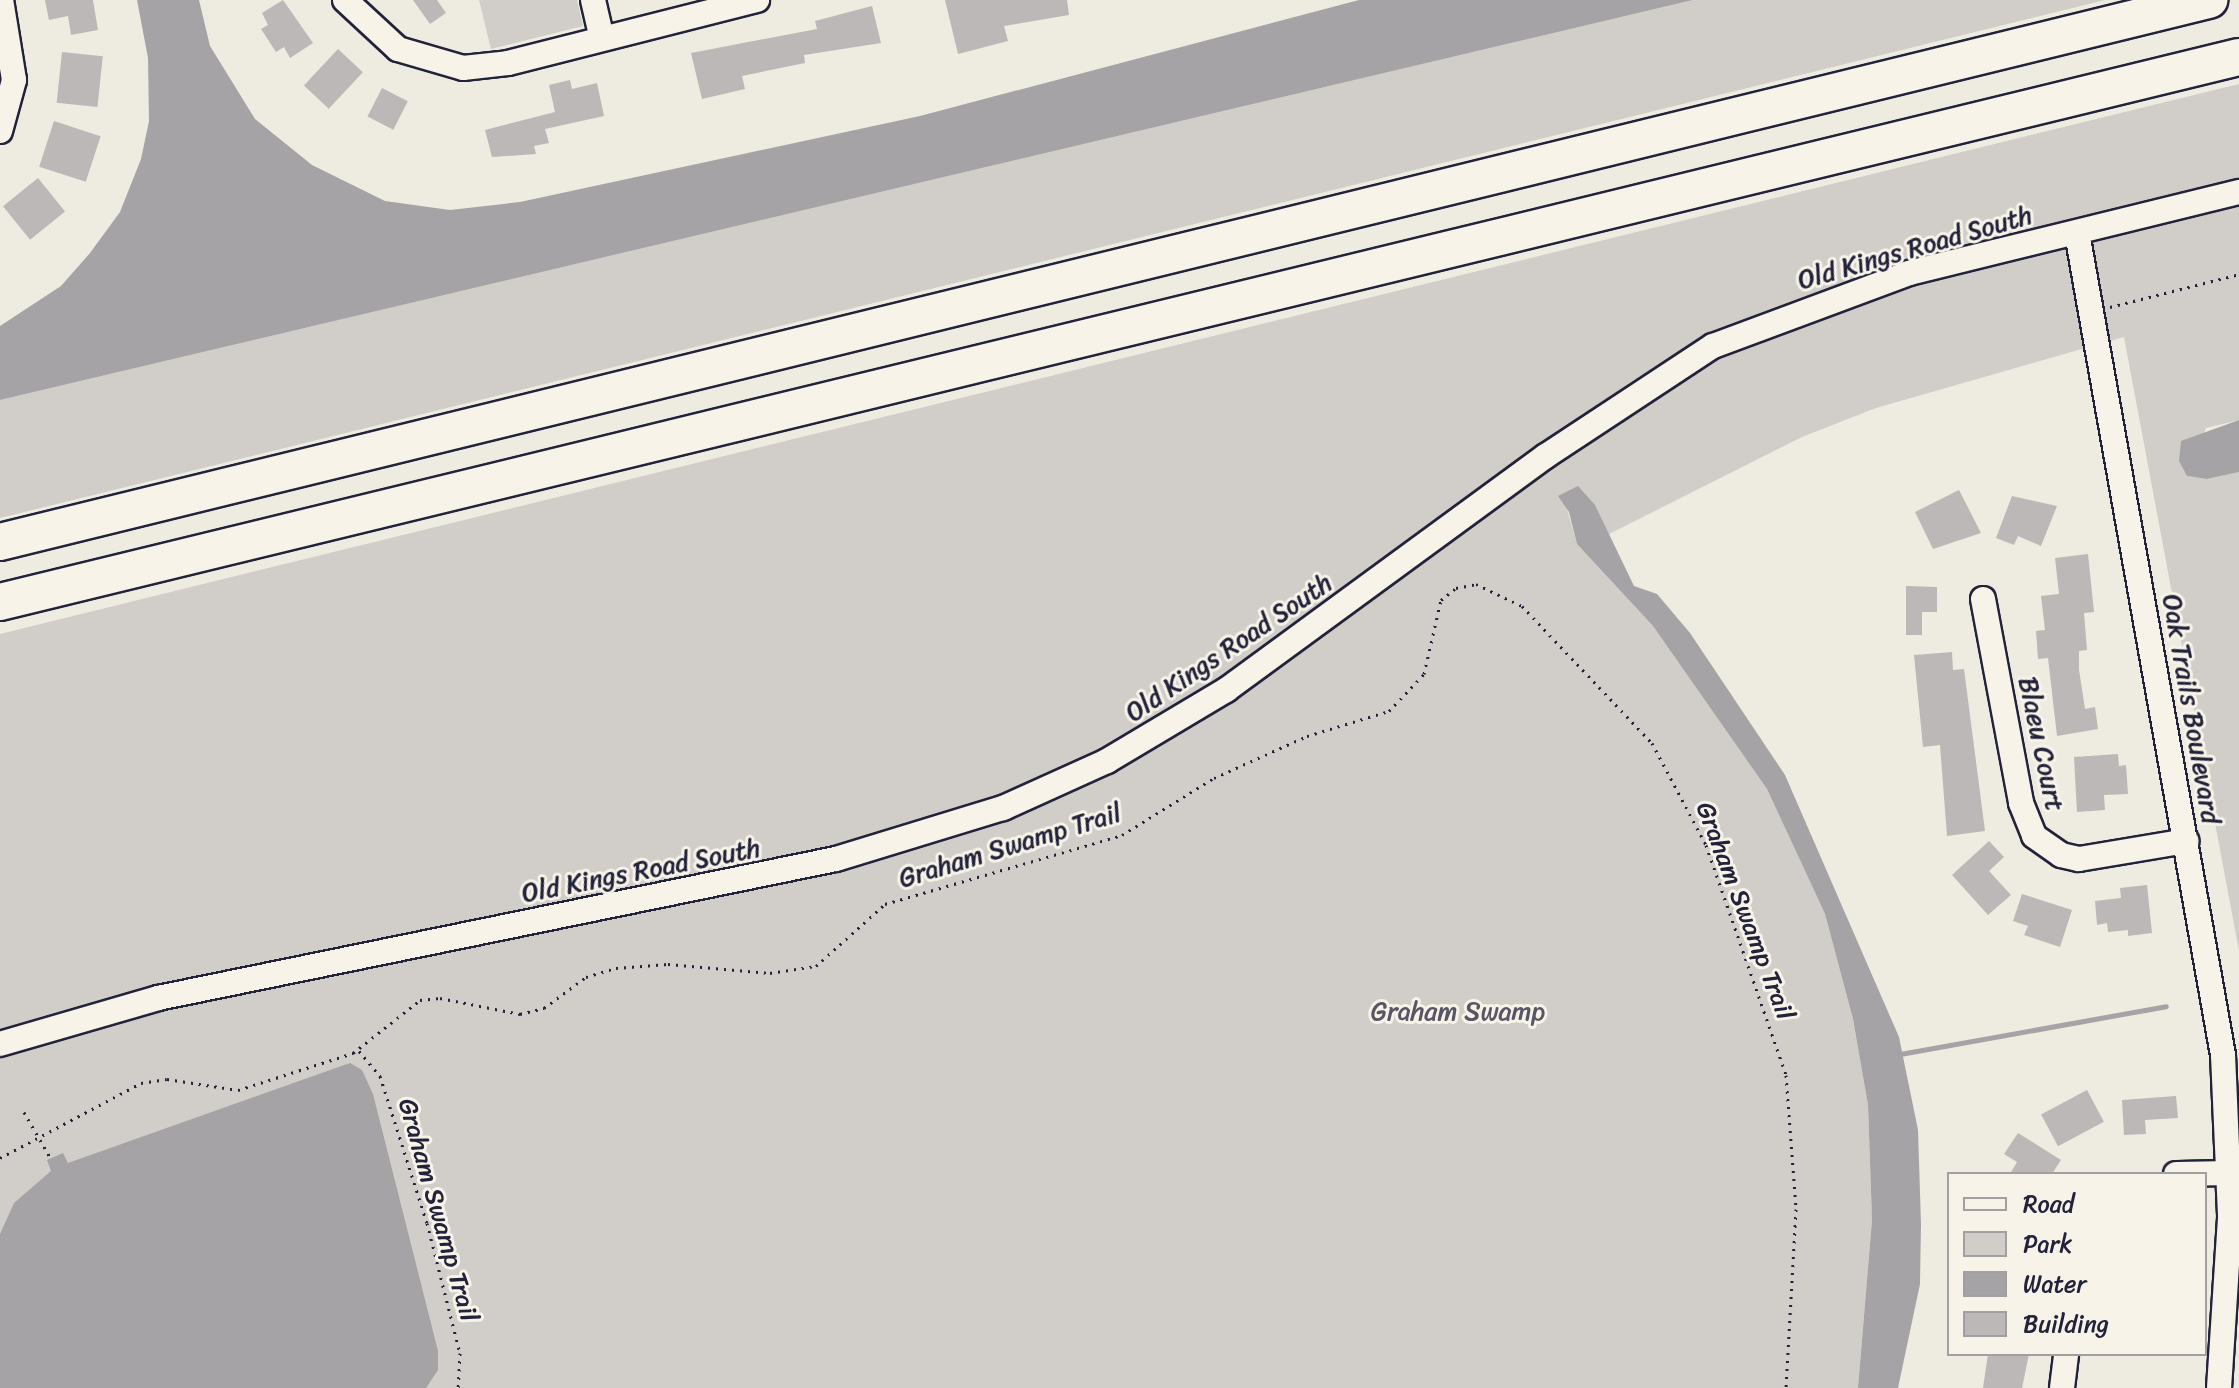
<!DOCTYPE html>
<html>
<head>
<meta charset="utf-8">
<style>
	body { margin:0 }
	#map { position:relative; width:2239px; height:1388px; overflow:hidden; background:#eeebe1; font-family:Sriracha,sans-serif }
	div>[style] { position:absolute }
	.green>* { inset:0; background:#d1cdc9 }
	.water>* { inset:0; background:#a6a3a6 }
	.stream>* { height:5px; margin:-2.5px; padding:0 2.5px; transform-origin:2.5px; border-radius:2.5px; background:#a6a3a6 }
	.building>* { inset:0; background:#bbb8b7; transform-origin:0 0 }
	.path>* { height:3px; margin-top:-1.5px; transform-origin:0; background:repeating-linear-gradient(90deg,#22223b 0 2px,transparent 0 8px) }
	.roads { filter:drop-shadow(2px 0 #22223b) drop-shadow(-2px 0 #22223b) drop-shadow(0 2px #22223b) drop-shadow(0 -2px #22223b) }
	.minor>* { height:24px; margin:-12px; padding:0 12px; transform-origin:12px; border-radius:12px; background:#f7f3e8 }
	.highway>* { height:36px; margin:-18px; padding:0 18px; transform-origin:18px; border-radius:18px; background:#f7f3e8 }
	span { translate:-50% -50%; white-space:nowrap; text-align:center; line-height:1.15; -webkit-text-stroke:6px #f7f3e8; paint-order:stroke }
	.street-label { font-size:26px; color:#22223b }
	.park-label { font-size:26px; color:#575566 }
	.legend { position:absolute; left:1947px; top:1172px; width:260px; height:184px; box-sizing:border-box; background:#f7f3e8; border:2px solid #a29fa3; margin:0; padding:10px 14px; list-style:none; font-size:24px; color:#22223b }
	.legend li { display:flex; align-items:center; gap:16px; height:40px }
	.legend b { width:40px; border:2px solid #a29fa3 }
</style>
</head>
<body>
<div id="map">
	<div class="green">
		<div style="clip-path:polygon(479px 0,577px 0,583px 26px,491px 49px)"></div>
		<div style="clip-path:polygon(1693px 0,2105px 0,0 518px,0 400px)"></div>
		<div style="clip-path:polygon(2239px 84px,2239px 181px,1874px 271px,1701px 339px,1629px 383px,1224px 678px,1105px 749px,1013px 793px,832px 850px,106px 1000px,0 1034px,0 634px)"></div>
		<div style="clip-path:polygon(2239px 202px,2239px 420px,2206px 428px,2187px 476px,2207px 479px,2239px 472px,2239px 951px,2124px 337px,1876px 408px,1802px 437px,1605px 536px,1600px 516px,1566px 505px,1577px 544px,1653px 626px,1767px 789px,1825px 914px,1853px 1019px,1868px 1105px,1872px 1220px,1858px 1388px,0 1388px,0 1055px,183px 1003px,842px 868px,1014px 816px,1186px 729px,1560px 460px,1752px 339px,1911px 283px)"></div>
	</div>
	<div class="water">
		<div style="clip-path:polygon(137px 0,199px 0,210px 46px,255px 119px,312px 165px,385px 201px,450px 210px,520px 202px,920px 116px,1359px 0,1693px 0,0 400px,0 326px,61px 286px,90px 253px,120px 212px,141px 159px,149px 121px,148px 58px)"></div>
		<div style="clip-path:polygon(2239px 420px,2239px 472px,2207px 479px,2187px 476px,2179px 461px,2181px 441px)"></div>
		<div style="clip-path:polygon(1578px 486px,1595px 505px,1634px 586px,1657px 594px,1690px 633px,1785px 775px,1899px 1037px,1918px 1130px,1921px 1224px,1920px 1284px,1898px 1388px,1858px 1388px,1872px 1220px,1868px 1105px,1853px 1019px,1825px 914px,1767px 789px,1653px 626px,1577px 544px,1569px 512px,1558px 496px)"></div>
		<div style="clip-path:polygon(350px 1063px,362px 1070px,373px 1094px,438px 1351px,438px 1370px,426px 1388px,0 1388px,0 1234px,14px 1203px,51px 1171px,47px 1160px,63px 1153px,68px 1163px)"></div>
	</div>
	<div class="stream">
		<div style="left:1900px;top:1054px;width:270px;rotate:-10.2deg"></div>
	</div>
	<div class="building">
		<div style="clip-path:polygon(45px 0,93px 0,98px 30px,71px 35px,68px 16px,49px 20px)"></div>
		<div style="clip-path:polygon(283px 0,313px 43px,290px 58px,284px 47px,276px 52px,261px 29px,268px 25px,262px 13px)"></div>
		<div style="clip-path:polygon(413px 0,437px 0,446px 13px,430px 24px)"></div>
		<div style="clip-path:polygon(945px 0,1067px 0,1069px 15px,1004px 26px,1008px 41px,958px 54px)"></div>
		<div style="clip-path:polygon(872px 6px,881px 43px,804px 55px,805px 63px,742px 76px,745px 89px,702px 99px,691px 53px,817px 29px,815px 21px)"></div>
		<div style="left:338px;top:49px;width:34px;height:50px;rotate:43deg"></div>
		<div style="left:62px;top:52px;width:41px;height:51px;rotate:6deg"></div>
		<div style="clip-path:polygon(570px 80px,572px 89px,597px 83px,604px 116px,545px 129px,549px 143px,534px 146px,536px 154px,492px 157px,485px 130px,555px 112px,549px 85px)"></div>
		<div style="left:382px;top:88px;width:29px;height:32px;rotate:27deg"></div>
		<div style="left:54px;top:121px;width:49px;height:48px;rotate:18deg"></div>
		<div style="left:38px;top:178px;width:43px;height:45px;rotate:51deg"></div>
		<div style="clip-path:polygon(1959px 490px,1981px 533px,1933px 549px,1915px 512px)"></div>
		<div style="clip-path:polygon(2012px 496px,2057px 506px,2041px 546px,2018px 536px,2014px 545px,1996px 538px)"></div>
		<div style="clip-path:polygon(2088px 554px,2094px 612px,2084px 613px,2087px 650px,2079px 651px,2079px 670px,2085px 709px,2095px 707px,2098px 729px,2057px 736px,2048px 658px,2038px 659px,2036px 631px,2045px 630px,2041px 596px,2059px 594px,2055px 558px)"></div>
		<div style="clip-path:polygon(1906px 586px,1937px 587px,1937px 612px,1922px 612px,1922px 635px,1906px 635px)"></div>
		<div style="clip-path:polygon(1952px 652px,1953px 670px,1964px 669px,1985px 831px,1947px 836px,1940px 745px,1923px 747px,1914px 655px)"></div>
		<div style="clip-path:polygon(2118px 754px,2119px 766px,2126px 765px,2128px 794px,2104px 795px,2105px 810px,2077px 812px,2074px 757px)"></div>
		<div style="clip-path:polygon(1989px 841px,2004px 857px,1989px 871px,2011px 895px,1988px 915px,1952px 875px)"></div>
		<div style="clip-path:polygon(2147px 885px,2152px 933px,2128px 936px,2128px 930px,2108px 932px,2107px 923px,2097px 925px,2095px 901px,2121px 898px,2120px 888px)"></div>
		<div style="clip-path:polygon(2022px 894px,2072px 910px,2060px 947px,2024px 935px,2028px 926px,2013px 921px)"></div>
		<div style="left:2087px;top:1090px;width:36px;height:52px;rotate:62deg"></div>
		<div style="clip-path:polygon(2176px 1096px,2178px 1118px,2145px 1120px,2146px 1134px,2124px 1135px,2122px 1100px)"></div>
		<div style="clip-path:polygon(2018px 1133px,2061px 1160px,2052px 1174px,2010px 1174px,2017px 1162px,2004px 1154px)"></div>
		<div style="clip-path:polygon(1988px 1354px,2029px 1354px,2022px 1388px,1983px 1388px)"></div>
	</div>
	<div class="path">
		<div style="left:2110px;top:307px;width:133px;rotate:-14.3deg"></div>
		<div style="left:359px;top:1051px;width:33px;rotate:50deg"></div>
		<div style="left:380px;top:1076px;width:154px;rotate:72.3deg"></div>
		<div style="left:427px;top:1223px;width:134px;rotate:75.8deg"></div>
		<div style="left:460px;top:1353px;width:35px;rotate:93deg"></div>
		<div style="left:24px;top:1112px;width:54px;rotate:60.1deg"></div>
		<div style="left:0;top:1158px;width:160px;rotate:-28deg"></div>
		<div style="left:141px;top:1083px;width:26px;rotate:-9deg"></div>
		<div style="left:167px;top:1079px;width:72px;rotate:8.8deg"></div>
		<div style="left:238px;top:1090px;width:121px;rotate:-17.8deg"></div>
		<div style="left:353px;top:1053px;width:85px;rotate:-38.3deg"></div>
		<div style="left:420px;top:1000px;width:20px;rotate:-6deg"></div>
		<div style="left:440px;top:998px;width:82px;rotate:11.3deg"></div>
		<div style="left:520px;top:1014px;width:25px;rotate:-14deg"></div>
		<div style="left:544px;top:1008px;width:52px;rotate:-36.4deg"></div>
		<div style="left:586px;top:977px;width:31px;rotate:-17deg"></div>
		<div style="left:616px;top:968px;width:52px;rotate:-4.4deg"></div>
		<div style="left:668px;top:964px;width:102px;rotate:5deg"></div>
		<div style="left:770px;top:973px;width:47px;rotate:-8.7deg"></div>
		<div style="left:816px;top:966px;width:93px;rotate:-41.9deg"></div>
		<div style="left:885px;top:904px;width:247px;rotate:-16.2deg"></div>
		<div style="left:1122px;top:835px;width:108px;rotate:-31.8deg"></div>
		<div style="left:1214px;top:778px;width:102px;rotate:-24.3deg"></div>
		<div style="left:1307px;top:736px;width:86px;rotate:-17deg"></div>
		<div style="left:1389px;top:711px;width:51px;rotate:-46.6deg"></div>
		<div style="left:1424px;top:674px;width:76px;rotate:-77.1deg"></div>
		<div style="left:1441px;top:600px;width:19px;rotate:-39deg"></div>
		<div style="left:1456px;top:588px;width:20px;rotate:-11deg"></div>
		<div style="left:1476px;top:584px;width:51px;rotate:25.6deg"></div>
		<div style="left:1522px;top:606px;width:189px;rotate:46.5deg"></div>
		<div style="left:1652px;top:743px;width:115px;rotate:62.1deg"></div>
		<div style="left:1706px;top:845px;width:244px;rotate:70.8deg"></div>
		<div style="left:1786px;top:1075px;width:134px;rotate:85.7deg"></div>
		<div style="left:1796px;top:1209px;width:179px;rotate:93.2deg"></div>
	</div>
	<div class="roads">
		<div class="minor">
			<div style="left:345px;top:0;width:72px;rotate:42.8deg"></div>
			<div style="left:398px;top:49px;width:68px;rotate:16.3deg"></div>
			<div style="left:463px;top:68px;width:45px;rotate:-6.3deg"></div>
			<div style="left:508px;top:63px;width:257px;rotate:-14.2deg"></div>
			<div style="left:593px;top:0;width:39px;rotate:77deg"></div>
			<div style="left:0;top:131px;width:53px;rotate:-74.6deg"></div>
			<div style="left:14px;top:80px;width:81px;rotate:-99.2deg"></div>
			<div style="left:2077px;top:233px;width:835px;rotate:79.93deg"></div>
			<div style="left:2223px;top:1055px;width:163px;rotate:87.5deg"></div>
			<div style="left:2230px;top:1218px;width:170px;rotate:93.7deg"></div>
			<div style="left:1983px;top:599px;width:208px;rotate:79.4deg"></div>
			<div style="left:2021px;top:803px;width:35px;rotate:68deg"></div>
			<div style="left:2034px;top:836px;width:33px;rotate:35deg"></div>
			<div style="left:2061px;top:855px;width:18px;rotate:13deg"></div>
			<div style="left:2079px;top:859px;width:109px;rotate:-9.5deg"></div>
			<div style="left:0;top:1044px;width:165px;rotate:-16.2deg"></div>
			<div style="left:158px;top:998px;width:692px;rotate:-11.59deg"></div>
			<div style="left:836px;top:859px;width:175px;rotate:-17deg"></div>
			<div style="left:1003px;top:808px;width:114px;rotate:-24.3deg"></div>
			<div style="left:1107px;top:761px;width:139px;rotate:-30.8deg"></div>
			<div style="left:1226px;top:690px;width:396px;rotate:-36.2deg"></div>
			<div style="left:1546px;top:456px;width:200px;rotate:-33.4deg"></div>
			<div style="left:1713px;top:346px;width:209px;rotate:-20.4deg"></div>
			<div style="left:1909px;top:273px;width:340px;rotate:-13.8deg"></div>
			<div style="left:2176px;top:1174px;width:54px;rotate:-1.1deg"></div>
			<div style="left:2062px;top:1388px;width:34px;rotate:-83deg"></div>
		</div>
		<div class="highway">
			<div style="left:0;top:542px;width:2275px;rotate:-13.79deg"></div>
			<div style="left:0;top:602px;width:2304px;rotate:-13.68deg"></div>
		</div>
	</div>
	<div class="street-label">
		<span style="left:1915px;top:248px;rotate:-16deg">Old Kings Road South</span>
		<span style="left:1229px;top:648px;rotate:-34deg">Old Kings Road South</span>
		<span style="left:2191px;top:709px;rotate:80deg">Oak Trails Boulevard</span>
		<span style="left:2041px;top:744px;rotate:78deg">Blaeu Court</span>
		<span style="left:1010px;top:846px;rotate:-17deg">Graham Swamp Trail</span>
		<span style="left:641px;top:871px;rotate:-11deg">Old Kings Road South</span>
		<span style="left:1745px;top:911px;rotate:69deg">Graham Swamp Trail</span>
		<span style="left:438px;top:1210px;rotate:74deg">Graham Swamp Trail</span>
	</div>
	<div class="park-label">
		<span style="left:1458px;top:1012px">Graham Swamp</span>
	</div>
	<ul class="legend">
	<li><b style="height:10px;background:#f7f3e8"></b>Road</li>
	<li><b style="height:22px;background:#d1cdc9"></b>Park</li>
	<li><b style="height:22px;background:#a6a3a6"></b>Water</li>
	<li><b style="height:22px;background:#bbb8b7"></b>Building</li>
	</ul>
</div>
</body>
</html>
